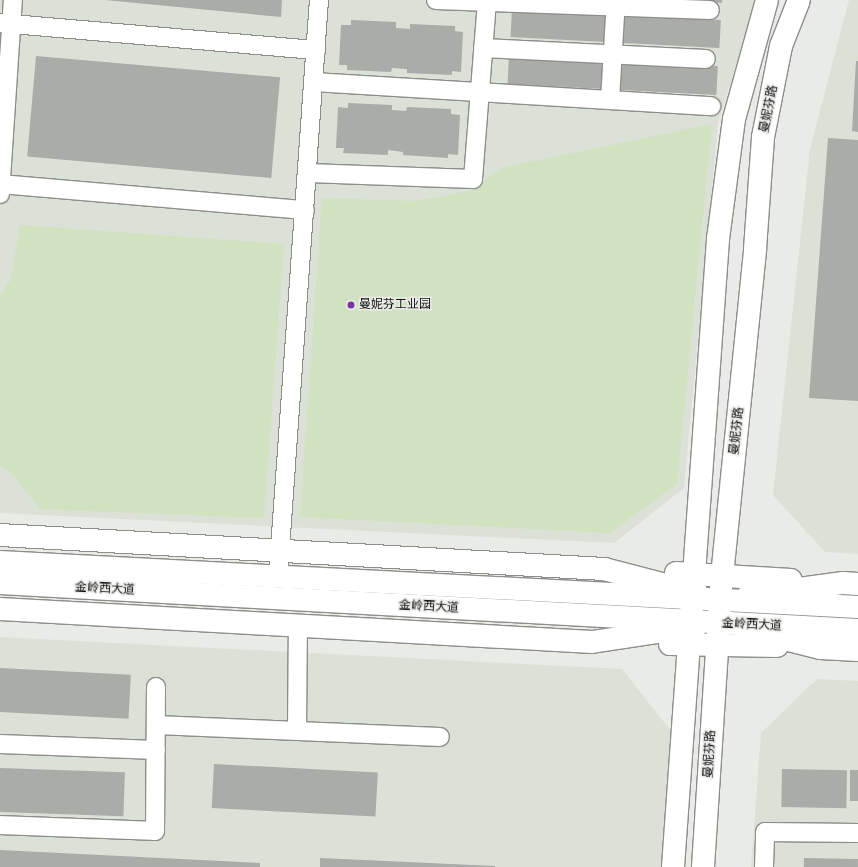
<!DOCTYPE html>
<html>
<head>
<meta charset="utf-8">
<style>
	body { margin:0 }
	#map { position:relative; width:858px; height:867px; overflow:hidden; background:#e9ebe7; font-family:"Fira Sans Condensed","Noto Sans SC",sans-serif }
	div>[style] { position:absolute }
	.built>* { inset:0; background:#dbe1d6 }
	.green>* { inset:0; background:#d0e2bf }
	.building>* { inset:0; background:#aaaca8; transform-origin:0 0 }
	.roads { filter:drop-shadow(1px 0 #8c8e8a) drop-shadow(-1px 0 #8c8e8a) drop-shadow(0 1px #8c8e8a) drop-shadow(0 -1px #8c8e8a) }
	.minor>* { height:18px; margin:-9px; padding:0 9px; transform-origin:9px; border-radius:9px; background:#fff }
	.tertiary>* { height:22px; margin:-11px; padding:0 11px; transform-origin:11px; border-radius:11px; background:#fff }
	.secondary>* { height:22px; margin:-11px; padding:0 11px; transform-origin:11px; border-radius:11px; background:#fff }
	.primary>* { height:22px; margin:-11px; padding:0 11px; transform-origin:11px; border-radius:11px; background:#fff }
	.dots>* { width:11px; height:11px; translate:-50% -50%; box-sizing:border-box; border:2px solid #e9ebe7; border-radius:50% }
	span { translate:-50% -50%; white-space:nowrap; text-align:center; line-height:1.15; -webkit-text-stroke:3px #e9ebe7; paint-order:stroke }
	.street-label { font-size:12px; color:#10110f }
	.poi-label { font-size:12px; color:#10110f }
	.left { translate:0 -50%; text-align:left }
</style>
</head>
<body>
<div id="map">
	<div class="built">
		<div style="clip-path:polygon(0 0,756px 0,718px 123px,684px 488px,614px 543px,0 513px)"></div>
		<div style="clip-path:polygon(849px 0,858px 0,858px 554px,825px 552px,773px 495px,810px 149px)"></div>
		<div style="clip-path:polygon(0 637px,622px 669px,675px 736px,666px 867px,0 867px)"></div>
		<div style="clip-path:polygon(817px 679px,858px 681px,858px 867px,751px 867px,761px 733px)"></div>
	</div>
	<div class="green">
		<div style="clip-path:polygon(712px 124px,677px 484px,610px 533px,300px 517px,322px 198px,417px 201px,473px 190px,501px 168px)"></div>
		<div style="clip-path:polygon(20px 225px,284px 244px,264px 518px,40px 509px,11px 473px,0 465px,0 296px,11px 279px)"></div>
	</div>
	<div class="building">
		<div style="clip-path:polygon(105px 0,282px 0,281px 17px)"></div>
		<div style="clip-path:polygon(694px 0,722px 0,722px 3px)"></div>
		<div style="left:512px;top:9px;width:95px;height:28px;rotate:3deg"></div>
		<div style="left:625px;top:15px;width:96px;height:28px;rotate:3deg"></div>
		<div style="clip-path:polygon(351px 20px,396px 22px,396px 28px,410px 29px,410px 24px,455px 26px,455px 31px,463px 32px,461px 72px,452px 71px,452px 75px,407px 73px,407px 69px,392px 68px,391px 72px,347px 70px,347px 65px,339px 65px,341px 25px,351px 25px)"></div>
		<div style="left:36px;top:56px;width:245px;height:101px;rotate:5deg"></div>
		<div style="left:509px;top:56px;width:96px;height:28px;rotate:3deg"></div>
		<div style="left:622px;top:61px;width:96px;height:29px;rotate:3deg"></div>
		<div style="clip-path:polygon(856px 61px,858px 61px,858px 132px,852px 131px)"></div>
		<div style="clip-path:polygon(348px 103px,392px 105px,392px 110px,406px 111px,407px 107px,451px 109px,451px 114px,460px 115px,458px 155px,448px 154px,448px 158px,403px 155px,403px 152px,388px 150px,388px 155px,343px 153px,344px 148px,336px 148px,338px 107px,348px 108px)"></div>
		<div style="clip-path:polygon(828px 138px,858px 140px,858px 401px,809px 398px)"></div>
		<div style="left:0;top:668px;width:131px;height:44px;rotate:3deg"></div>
		<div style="left:214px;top:764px;width:164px;height:44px;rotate:3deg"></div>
		<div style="left:0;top:768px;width:125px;height:44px;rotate:2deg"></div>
		<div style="left:782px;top:769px;width:65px;height:38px;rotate:1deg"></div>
		<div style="left:850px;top:770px;width:8px;height:31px"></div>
		<div style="clip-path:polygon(0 850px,260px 863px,260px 867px,0 867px)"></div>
		<div style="clip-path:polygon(320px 858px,495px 866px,495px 867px,320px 867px)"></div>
		<div style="left:804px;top:858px;width:54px;height:9px;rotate:1deg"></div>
	</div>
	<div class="roads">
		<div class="minor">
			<div style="left:436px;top:0;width:274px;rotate:2.1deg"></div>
			<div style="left:0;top:23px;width:317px;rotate:4.9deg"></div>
			<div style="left:483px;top:48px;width:223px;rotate:2.8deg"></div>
			<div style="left:314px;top:82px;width:398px;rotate:3.5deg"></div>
			<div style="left:610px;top:100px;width:100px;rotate:-86.6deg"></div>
			<div style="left:308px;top:173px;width:165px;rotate:2.1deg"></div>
			<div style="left:473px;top:179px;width:180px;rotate:-85.5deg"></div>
			<div style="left:0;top:184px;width:306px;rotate:4.9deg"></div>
			<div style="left:0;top:194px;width:194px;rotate:-86.2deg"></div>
			<div style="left:278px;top:577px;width:578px;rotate:-85.94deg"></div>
			<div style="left:156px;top:725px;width:284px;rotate:2.4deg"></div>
			<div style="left:297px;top:730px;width:105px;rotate:-89.5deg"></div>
			<div style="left:0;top:744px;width:156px;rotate:2.2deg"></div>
			<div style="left:0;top:825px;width:155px;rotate:2.2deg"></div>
			<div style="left:155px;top:831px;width:144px;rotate:-89.6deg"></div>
			<div style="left:764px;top:867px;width:35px;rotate:-88deg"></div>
			<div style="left:765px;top:832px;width:93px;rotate:0.6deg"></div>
		</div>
		<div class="tertiary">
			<div style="left:0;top:535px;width:605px;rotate:3.22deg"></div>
			<div style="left:604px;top:569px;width:96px;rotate:14.5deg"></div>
			<div style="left:676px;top:573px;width:115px;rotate:3.5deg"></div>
			<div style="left:748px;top:596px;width:96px;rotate:-7.8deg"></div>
			<div style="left:843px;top:583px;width:15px;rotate:4deg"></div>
			<div style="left:0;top:609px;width:593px;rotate:3.19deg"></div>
			<div style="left:592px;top:642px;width:105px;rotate:-8.7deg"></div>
			<div style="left:745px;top:629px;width:77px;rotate:14.2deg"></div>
			<div style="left:820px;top:648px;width:38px;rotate:3deg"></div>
			<div style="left:670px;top:644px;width:107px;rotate:1.1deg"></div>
		</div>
		<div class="secondary">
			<div style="left:673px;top:867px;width:630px;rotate:-85.9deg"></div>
			<div style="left:718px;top:239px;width:121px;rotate:-82.4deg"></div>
			<div style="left:734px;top:119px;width:123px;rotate:-74.5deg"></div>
			<div style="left:703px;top:867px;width:292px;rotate:-86.3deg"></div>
			<div style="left:722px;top:576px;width:329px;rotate:-84.2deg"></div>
			<div style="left:755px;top:249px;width:112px;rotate:-85.9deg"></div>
			<div style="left:763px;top:137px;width:93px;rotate:-78.8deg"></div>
			<div style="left:781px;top:46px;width:49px;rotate:-68.6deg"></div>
		</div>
		<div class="primary">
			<div style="left:0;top:562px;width:859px;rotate:3deg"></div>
			<div style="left:0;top:583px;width:859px;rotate:3.14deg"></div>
		</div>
	</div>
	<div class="dots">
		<div style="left:351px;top:305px;background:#7a32a5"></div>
	</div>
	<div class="street-label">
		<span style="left:769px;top:109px;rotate:-79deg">曼妮芬路</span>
		<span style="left:737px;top:431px;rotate:-84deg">曼妮芬路</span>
		<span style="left:105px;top:589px;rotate:3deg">金岭西大道</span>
		<span style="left:429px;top:607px;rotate:3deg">金岭西大道</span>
		<span style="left:752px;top:625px;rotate:3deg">金岭西大道</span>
		<span style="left:710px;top:754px;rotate:-87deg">曼妮芬路</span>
	</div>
	<div class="poi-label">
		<span class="left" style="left:359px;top:305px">曼妮芬工业园</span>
	</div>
</div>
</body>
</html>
